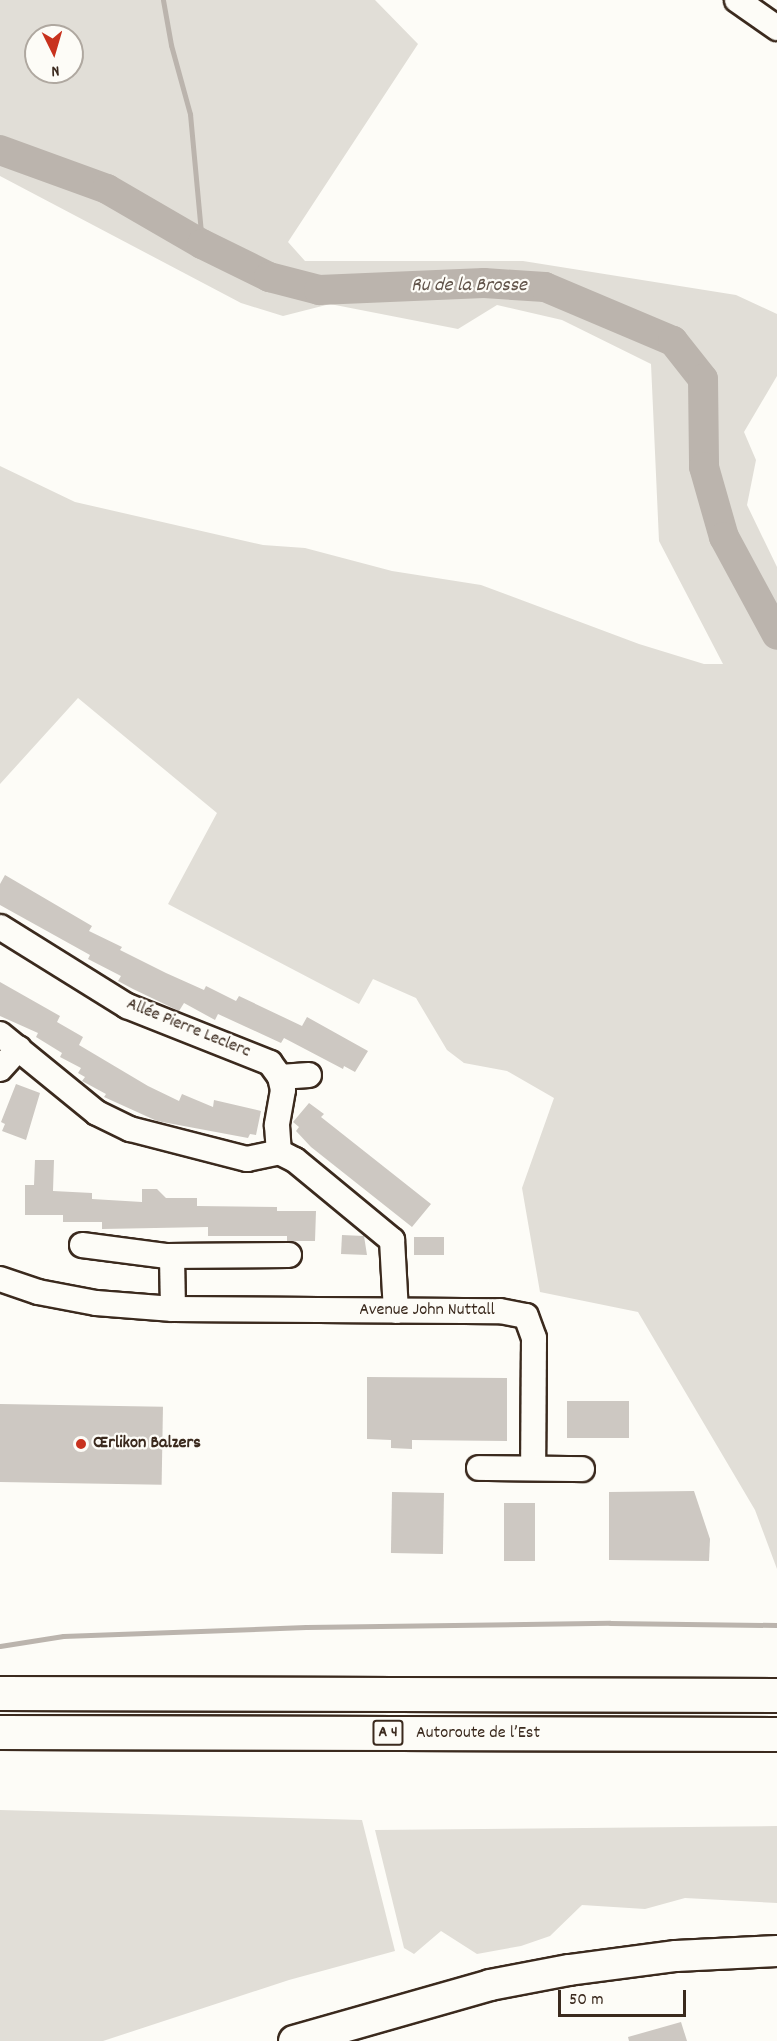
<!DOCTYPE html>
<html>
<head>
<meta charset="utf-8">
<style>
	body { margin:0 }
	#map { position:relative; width:777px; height:2041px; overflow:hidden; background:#fdfcf7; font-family:Dekko,sans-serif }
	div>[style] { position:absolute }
	.green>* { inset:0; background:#e1ded7 }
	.stream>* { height:5px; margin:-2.5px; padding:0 2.5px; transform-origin:2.5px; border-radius:2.5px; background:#bbb4ad }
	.river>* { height:30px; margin:-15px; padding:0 15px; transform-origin:15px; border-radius:15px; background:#bbb4ad }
	.building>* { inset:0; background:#cdc8c2; transform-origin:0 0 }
	.roads { filter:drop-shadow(2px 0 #3b2a1e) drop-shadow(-2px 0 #3b2a1e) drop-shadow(0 2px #3b2a1e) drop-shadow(0 -2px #3b2a1e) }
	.minor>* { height:24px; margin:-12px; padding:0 12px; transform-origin:12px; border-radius:12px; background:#fdfcf7 }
	.major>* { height:30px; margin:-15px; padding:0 15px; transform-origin:15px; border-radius:15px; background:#fdfcf7 }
	.highway>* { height:33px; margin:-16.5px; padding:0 16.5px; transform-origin:16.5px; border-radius:16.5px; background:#fdfcf7 }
	.dots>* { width:16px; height:16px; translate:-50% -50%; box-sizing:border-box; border:3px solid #fdfcf7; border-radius:50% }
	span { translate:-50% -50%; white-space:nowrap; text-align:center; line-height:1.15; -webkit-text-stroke:4.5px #fdfcf7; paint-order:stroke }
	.shield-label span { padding:2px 4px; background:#fdfcf7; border:2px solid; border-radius:4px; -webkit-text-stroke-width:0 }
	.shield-label { font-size:16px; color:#3b2a1e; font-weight:700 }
	.street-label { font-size:18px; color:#3b2a1e }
	.poi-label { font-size:18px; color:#3b2a1e; font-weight:700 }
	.left { translate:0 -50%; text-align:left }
	.water-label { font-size:20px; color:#615349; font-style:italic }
	.north { position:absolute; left:24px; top:24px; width:60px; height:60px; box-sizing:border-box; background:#fdfcf7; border:2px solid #afa8a0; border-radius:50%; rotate:175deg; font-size:16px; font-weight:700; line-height:24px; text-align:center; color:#3b2a1e }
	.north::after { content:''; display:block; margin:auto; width:21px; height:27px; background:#c8321e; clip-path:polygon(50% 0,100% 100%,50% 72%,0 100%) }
	.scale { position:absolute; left:558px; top:1990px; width:128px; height:27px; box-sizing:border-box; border:3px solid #3b2a1e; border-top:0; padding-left:8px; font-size:18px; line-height:21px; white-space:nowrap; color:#3b2a1e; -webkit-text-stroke:4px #fdfcf7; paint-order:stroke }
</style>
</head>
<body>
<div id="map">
	<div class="green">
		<div style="clip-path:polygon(evenodd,0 0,375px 0,418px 44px,288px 242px,305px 261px,523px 261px,736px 295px,777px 314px,777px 376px,744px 432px,756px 460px,747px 505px,777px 567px,777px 1569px,755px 1510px,638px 1312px,540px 1292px,522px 1188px,554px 1098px,507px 1071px,464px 1063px,447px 1050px,416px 998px,373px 979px,359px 1004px,168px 904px,217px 813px,78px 698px,0 784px,0 466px,75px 502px,263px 545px,305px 548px,392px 571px,481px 585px,639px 644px,704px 664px,723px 664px,659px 541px,651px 364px,562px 320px,497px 305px,458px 329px,330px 304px,283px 316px,241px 303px,0 176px,0 0,36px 36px,72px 36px,72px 72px,36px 72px,36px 36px)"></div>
		<div style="clip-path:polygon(0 1810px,362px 1820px,395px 1951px,289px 1980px,103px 2041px,0 2041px)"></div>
		<div style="clip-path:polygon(777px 1826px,777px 1903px,685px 1898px,645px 1909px,582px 1905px,550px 1936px,521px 1946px,477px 1954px,441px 1931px,414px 1954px,404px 1948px,375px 1830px)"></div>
	</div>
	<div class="stream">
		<div style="left:163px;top:0;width:46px;rotate:79.9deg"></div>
		<div style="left:171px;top:45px;width:72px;rotate:74.6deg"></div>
		<div style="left:190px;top:114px;width:131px;rotate:84.7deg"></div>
		<div style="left:0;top:1646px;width:64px;rotate:-9deg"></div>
		<div style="left:63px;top:1636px;width:243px;rotate:-2.1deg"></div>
		<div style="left:306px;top:1627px;width:304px;rotate:-0.8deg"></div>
		<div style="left:610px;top:1623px;width:167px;rotate:0.7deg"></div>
	</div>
	<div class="river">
		<div style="left:0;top:150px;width:114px;rotate:20deg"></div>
		<div style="left:107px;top:189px;width:110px;rotate:30.1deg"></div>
		<div style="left:202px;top:244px;width:75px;rotate:26.2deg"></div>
		<div style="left:269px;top:277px;width:52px;rotate:14.6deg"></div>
		<div style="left:319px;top:290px;width:165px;rotate:-2.4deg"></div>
		<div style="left:484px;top:283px;width:61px;rotate:3.8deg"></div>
		<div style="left:545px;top:287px;width:139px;rotate:22.9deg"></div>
		<div style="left:673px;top:341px;width:48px;rotate:51.7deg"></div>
		<div style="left:703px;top:379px;width:88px;rotate:89.3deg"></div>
		<div style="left:704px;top:467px;width:73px;rotate:74.1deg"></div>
		<div style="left:724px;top:537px;width:111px;rotate:61.6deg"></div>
	</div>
	<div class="building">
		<div style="clip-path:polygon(5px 875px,92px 926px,89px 931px,122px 947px,120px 950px,166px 973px,204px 990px,206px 986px,236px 1001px,239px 996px,302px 1026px,307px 1017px,368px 1051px,355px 1072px,344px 1066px,343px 1069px,284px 1038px,281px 1043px,218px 1014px,215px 1020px,184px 1003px,179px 1011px,133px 989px,118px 981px,121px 976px,88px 959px,90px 955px,0 905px,0 884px)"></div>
		<div style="clip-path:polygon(0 982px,60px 1016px,57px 1022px,83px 1037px,79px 1045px,148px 1086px,179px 1101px,182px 1094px,213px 1107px,214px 1100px,261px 1111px,256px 1135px,250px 1134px,248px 1138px,157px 1121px,104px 1097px,106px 1094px,82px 1081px,85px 1077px,78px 1073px,81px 1068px,60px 1057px,62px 1053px,36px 1037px,38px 1033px,0 1016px)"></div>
		<div style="clip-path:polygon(16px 1084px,40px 1093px,26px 1140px,2px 1131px,5px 1124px,1px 1122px)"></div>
		<div style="clip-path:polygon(309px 1103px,324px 1114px,321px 1117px,431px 1204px,412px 1227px,311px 1147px,296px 1131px,299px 1127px,293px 1122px)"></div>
		<div style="clip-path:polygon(35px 1160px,54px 1160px,53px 1191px,92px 1193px,92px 1199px,142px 1202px,142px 1189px,157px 1189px,166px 1198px,197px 1198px,197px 1206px,277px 1207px,277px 1211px,316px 1211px,315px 1241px,287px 1241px,287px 1236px,208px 1236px,208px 1227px,102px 1229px,102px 1222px,63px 1222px,63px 1215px,25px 1215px,25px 1185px,34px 1185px)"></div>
		<div style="clip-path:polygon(342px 1235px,364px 1236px,367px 1255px,341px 1254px)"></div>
		<div style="left:414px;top:1237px;width:30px;height:18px"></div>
		<div style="clip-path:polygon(367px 1377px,507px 1378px,507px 1441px,412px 1440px,412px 1449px,391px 1448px,391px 1440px,367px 1439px)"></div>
		<div style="left:567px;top:1401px;width:62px;height:37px"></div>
		<div style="left:0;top:1404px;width:163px;height:78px;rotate:1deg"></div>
		<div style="clip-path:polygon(694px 1491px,710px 1539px,709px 1561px,609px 1560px,609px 1492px)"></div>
		<div style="left:392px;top:1492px;width:52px;height:61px;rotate:1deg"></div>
		<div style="left:504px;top:1503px;width:31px;height:58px"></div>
		<div style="clip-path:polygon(681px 2022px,687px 2041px,629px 2041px,628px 2037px)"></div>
	</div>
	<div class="roads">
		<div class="minor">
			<div style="left:737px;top:0;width:49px;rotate:35deg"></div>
			<div style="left:0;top:927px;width:150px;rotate:31.9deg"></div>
			<div style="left:127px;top:1006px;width:154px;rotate:21.7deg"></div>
			<div style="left:270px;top:1063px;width:17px;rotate:54deg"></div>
			<div style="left:280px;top:1077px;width:13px;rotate:77deg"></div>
			<div style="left:283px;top:1090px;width:36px;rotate:100deg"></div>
			<div style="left:277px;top:1125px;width:27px;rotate:86deg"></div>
			<div style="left:0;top:1034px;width:125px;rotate:39.2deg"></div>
			<div style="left:97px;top:1113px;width:37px;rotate:26deg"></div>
			<div style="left:130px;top:1129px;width:121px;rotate:14.4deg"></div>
			<div style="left:247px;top:1159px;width:33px;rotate:-12deg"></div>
			<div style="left:279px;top:1152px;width:18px;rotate:27deg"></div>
			<div style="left:295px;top:1160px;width:126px;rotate:39.5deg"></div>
			<div style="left:392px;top:1240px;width:71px;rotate:86.8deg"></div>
			<div style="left:0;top:1069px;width:28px;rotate:-48deg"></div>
			<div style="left:280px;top:1077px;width:29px;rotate:-4deg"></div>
			<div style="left:82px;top:1245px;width:86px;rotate:7.4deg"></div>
			<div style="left:167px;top:1256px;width:122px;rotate:-0.5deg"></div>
			<div style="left:172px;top:1257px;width:52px;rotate:88.9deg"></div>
			<div style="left:0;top:1279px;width:40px;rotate:18.9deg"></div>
			<div style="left:38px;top:1292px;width:59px;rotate:10.7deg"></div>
			<div style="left:96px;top:1303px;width:77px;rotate:4.5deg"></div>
			<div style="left:173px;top:1309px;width:327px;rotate:0.4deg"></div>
			<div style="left:500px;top:1311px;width:26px;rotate:11deg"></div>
			<div style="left:526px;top:1316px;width:23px;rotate:70deg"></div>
			<div style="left:534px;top:1338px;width:130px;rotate:90.4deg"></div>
			<div style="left:479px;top:1468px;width:103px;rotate:0.6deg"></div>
		</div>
		<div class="major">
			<div style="left:294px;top:2041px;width:204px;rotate:-15.9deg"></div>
			<div style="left:490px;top:1985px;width:80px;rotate:-10.8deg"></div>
			<div style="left:569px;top:1970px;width:108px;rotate:-7.5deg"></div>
			<div style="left:676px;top:1956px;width:101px;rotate:-2.8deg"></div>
		</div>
		<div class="highway">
			<div style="left:0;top:1693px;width:777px;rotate:0.15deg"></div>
			<div style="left:0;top:1732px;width:777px;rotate:0.15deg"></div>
		</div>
	</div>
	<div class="dots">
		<div style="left:81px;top:1444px;background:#c8321e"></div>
	</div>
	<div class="shield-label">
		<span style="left:388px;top:1733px">A 4</span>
	</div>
	<div class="street-label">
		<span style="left:188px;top:1029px;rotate:22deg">Allée Pierre Leclerc</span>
		<span style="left:427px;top:1311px">Avenue John Nuttall</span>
		<span style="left:478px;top:1734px">Autoroute de l’Est</span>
	</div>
	<div class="poi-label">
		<span class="left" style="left:93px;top:1444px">Œrlikon Balzers</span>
	</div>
	<div class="water-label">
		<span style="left:469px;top:286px">Ru de la Brosse</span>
	</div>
	<div class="north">N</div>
	<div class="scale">50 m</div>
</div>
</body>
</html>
